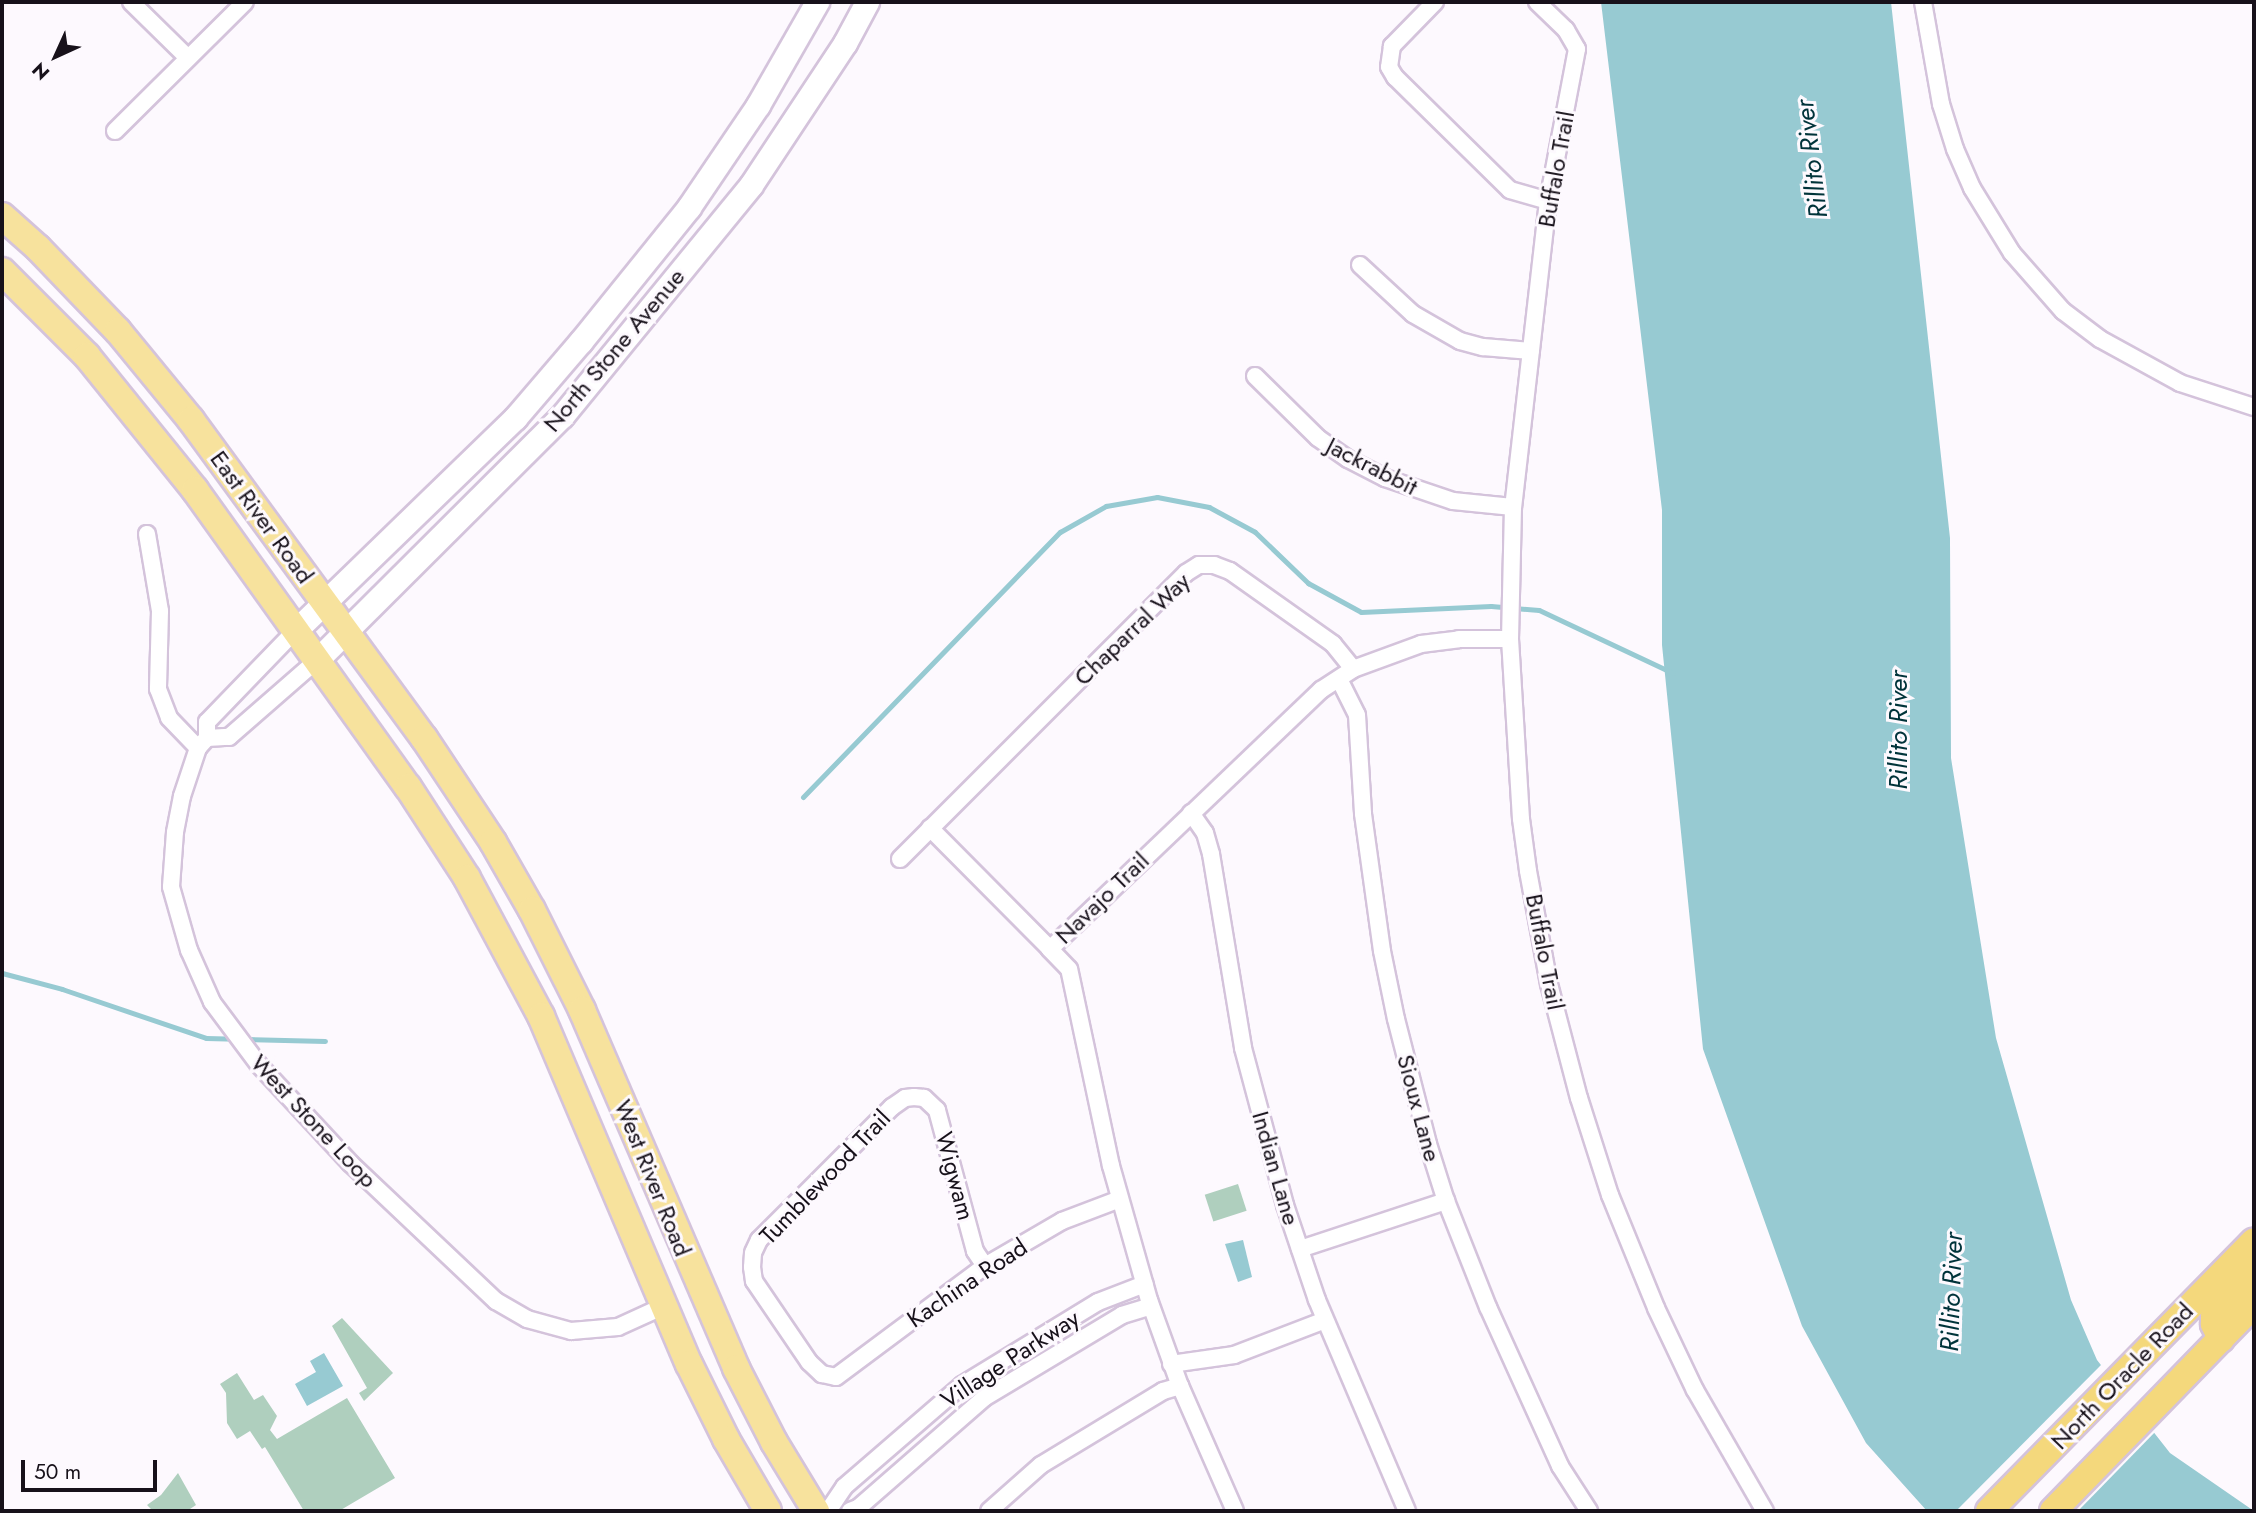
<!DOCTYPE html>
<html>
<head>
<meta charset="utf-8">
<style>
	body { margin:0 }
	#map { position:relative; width:2256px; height:1513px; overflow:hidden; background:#fdf9fe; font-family:Jost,sans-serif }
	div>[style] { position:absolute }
	.green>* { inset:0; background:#afcfbe; transform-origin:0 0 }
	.water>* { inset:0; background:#97cad2 }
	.pier>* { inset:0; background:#fdf9fe }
	.stream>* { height:5px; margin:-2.5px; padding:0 2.5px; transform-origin:2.5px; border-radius:2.5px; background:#97cad2 }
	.roads { filter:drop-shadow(2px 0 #d4c3db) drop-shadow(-2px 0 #d4c3db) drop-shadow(0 2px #d4c3db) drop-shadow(0 -2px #d4c3db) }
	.minor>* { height:16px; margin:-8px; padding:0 8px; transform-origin:8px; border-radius:8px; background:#fff }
	.secondary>* { height:23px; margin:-11.5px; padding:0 11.5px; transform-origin:11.5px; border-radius:11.5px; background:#fff }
	.primary>* { height:26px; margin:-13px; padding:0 13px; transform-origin:13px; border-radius:13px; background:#f7e29d }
	.trunk>* { height:26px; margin:-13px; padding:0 13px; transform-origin:13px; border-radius:13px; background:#f4d87c }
	span { translate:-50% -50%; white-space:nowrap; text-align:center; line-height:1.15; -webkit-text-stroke:6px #fdf9fe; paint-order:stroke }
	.street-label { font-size:24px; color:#17111a }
	.water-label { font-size:26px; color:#00333a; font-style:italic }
	.frame { position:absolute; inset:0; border:4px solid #17111a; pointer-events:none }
	.north { position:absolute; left:21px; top:21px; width:70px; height:70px; -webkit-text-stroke:5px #fdf9fe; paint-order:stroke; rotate:225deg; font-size:19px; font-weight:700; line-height:28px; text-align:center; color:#17111a }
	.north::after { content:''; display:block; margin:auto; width:24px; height:32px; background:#17111a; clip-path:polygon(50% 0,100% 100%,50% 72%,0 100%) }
	.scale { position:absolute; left:21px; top:1460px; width:136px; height:32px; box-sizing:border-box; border:4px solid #17111a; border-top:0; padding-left:9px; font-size:21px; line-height:24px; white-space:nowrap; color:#17111a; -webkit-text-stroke:5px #fdf9fe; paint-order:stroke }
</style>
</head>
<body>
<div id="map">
	<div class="green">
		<div style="left:1238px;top:1184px;width:28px;height:35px;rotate:72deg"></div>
		<div style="clip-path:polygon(342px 1318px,393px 1373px,364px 1401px,359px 1393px,367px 1388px,332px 1326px)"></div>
		<div style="clip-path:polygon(237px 1373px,254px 1400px,263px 1395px,277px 1416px,270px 1430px,277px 1439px,347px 1398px,395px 1478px,339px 1511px,304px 1511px,265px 1447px,262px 1449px,250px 1431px,237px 1439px,227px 1423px,226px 1393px,220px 1384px)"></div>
		<div style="clip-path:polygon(178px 1473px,196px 1505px,187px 1511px,153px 1511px,147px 1505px,161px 1495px)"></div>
	</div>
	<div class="water">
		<div style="clip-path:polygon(1601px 2px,1891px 2px,1950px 538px,1951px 758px,1996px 1038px,2071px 1300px,2097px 1360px,2170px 1453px,2254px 1511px,1927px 1511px,1866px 1443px,1802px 1326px,1703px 1049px,1662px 645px,1662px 510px)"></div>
		<div style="clip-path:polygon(1243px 1240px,1252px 1277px,1238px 1282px,1225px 1244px)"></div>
		<div style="clip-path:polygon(324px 1353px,343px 1386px,307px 1406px,295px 1384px,316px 1372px,310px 1361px)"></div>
	</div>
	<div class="pier">
		<div style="clip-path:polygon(2103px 1363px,2157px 1430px,2078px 1511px,1956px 1511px)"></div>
	</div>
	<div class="stream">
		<div style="left:803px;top:797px;width:369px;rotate:-45.9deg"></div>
		<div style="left:1060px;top:532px;width:53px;rotate:-29.5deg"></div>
		<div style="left:1106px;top:506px;width:52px;rotate:-10deg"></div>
		<div style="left:1157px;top:497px;width:53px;rotate:10.9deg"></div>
		<div style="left:1209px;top:507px;width:52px;rotate:28.5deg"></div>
		<div style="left:1255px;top:532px;width:74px;rotate:43.9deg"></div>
		<div style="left:1308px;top:583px;width:60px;rotate:28.7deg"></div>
		<div style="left:1361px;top:612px;width:130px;rotate:-2.6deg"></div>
		<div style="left:1491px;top:606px;width:48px;rotate:4.8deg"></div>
		<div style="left:1539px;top:610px;width:148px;rotate:25.2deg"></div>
		<div style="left:2px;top:973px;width:62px;rotate:14.9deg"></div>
		<div style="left:62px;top:989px;width:152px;rotate:18.8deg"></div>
		<div style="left:206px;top:1038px;width:119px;rotate:1.4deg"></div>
	</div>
	<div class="roads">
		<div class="minor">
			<div style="left:131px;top:2px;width:80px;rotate:44.5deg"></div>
			<div style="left:1435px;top:2px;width:62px;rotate:134.3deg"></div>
			<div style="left:1392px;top:46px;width:21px;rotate:98deg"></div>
			<div style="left:1389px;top:67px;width:12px;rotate:59deg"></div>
			<div style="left:1395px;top:77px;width:161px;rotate:44.5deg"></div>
			<div style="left:1510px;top:190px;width:40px;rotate:16deg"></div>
			<div style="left:1537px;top:2px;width:40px;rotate:44deg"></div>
			<div style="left:1566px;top:30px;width:22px;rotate:60deg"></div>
			<div style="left:1577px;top:49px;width:155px;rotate:100.8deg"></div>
			<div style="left:1548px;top:201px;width:308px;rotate:96.5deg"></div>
			<div style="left:1513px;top:507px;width:132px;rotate:91.3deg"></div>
			<div style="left:1510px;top:639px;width:180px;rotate:86.5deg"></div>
			<div style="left:1521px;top:819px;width:52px;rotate:82.3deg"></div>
			<div style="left:1528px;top:871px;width:115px;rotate:79.5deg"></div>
			<div style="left:1549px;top:984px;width:118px;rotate:75.3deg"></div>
			<div style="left:1579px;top:1098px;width:102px;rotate:72.3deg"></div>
			<div style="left:1610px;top:1195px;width:122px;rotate:67.8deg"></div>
			<div style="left:1656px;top:1308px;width:91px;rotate:64.6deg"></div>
			<div style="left:1695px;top:1390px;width:140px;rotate:60deg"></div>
			<div style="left:1923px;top:2px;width:104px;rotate:80deg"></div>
			<div style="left:1941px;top:104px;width:47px;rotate:72.7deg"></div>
			<div style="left:1955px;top:149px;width:43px;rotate:66.4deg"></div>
			<div style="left:1972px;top:188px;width:76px;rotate:58.4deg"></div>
			<div style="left:2012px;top:253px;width:77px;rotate:48.7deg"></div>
			<div style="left:2063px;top:311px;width:46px;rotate:37.1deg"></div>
			<div style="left:2100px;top:339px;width:91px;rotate:28.8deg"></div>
			<div style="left:2180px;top:383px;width:78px;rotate:18deg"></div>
			<div style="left:115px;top:131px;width:183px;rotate:-44.8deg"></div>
			<div style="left:1360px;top:265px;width:72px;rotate:42.8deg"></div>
			<div style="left:1413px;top:314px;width:54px;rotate:29.9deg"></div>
			<div style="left:1460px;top:341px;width:24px;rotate:15deg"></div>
			<div style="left:1483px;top:347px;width:48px;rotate:4.8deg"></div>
			<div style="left:1255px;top:376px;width:88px;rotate:44.5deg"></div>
			<div style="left:1318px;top:438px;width:37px;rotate:35deg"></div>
			<div style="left:1348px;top:459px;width:42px;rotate:27.2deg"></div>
			<div style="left:1385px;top:478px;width:72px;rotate:18.7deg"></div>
			<div style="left:1453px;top:501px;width:60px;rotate:5.7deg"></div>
			<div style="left:147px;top:534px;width:78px;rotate:80.4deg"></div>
			<div style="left:160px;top:611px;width:78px;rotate:91.5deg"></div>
			<div style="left:158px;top:689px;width:31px;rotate:69deg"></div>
			<div style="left:169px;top:718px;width:42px;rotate:46deg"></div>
			<div style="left:294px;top:632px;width:125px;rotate:134deg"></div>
			<div style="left:207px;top:722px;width:16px;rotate:90deg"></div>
			<div style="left:207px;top:738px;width:13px;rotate:132deg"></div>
			<div style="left:198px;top:748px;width:51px;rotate:108.4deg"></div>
			<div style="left:182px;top:796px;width:37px;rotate:101deg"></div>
			<div style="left:175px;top:832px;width:55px;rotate:94.2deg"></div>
			<div style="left:171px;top:887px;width:66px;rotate:74.1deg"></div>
			<div style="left:189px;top:950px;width:57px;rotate:66.1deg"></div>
			<div style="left:212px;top:1002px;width:79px;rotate:53.3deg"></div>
			<div style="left:259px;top:1065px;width:134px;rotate:47.1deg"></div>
			<div style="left:350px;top:1163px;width:201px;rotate:43.4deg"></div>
			<div style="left:496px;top:1301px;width:36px;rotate:30deg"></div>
			<div style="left:527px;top:1319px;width:46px;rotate:15.3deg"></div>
			<div style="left:571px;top:1331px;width:47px;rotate:-4.9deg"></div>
			<div style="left:618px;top:1327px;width:51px;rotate:-24.5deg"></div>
			<div style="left:1339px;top:679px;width:40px;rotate:63.4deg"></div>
			<div style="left:1357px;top:715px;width:99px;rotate:86.5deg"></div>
			<div style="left:1363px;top:814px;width:138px;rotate:82.1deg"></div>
			<div style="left:1382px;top:951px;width:69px;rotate:78.4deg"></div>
			<div style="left:1396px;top:1019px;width:129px;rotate:75.6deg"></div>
			<div style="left:1428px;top:1144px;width:60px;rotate:72.5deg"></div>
			<div style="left:1446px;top:1201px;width:114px;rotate:68.4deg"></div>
			<div style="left:1488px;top:1307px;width:175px;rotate:65.6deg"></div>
			<div style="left:1560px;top:1466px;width:54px;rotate:57.2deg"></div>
			<div style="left:207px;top:738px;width:22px;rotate:-3deg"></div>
			<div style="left:229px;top:737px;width:116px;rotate:-41.1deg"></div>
			<div style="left:1191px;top:813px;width:24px;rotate:55deg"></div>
			<div style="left:1205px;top:833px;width:22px;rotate:74deg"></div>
			<div style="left:1211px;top:854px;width:197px;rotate:80.6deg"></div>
			<div style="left:1243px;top:1048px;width:163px;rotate:75deg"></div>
			<div style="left:1285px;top:1205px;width:100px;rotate:71.4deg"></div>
			<div style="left:1317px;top:1300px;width:229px;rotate:66.9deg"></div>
			<div style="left:930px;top:828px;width:170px;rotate:45.2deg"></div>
			<div style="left:900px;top:859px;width:404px;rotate:-45deg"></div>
			<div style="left:1186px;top:573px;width:15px;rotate:-32deg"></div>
			<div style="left:1199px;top:565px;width:15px"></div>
			<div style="left:1214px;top:565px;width:17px;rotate:21deg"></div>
			<div style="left:1230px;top:571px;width:126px;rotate:35.3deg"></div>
			<div style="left:1333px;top:644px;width:32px;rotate:51deg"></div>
			<div style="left:1300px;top:1249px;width:154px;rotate:-18.2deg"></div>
			<div style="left:985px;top:1266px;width:18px;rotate:-124deg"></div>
			<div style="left:975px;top:1251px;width:146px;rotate:-105.1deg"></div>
			<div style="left:937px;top:1110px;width:18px;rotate:-137deg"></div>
			<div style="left:924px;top:1098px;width:10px;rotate:-174deg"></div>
			<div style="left:914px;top:1097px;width:9px;rotate:174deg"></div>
			<div style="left:905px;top:1098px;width:16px;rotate:145deg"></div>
			<div style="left:892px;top:1107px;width:188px;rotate:135deg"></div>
			<div style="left:759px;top:1240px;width:14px;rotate:115deg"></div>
			<div style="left:753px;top:1253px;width:14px;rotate:94deg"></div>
			<div style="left:752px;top:1267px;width:14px;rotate:82deg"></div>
			<div style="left:754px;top:1281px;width:98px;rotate:55.8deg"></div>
			<div style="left:809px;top:1362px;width:18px;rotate:43deg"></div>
			<div style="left:822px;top:1374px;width:14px;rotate:12deg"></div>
			<div style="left:836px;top:1377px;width:186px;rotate:-36.7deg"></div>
			<div style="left:985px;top:1266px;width:89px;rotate:-30.3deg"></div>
			<div style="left:1062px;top:1221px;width:62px;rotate:-20.8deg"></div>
			<div style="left:1171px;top:1364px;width:64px;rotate:-8.1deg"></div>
			<div style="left:1234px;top:1355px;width:97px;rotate:-21deg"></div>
			<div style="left:828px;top:1511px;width:29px;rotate:-56deg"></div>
			<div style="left:844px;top:1487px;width:156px;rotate:-40.8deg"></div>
			<div style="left:962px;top:1385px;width:159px;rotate:-31.4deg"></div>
			<div style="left:1098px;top:1302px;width:50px;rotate:-21deg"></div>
			<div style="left:850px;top:1511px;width:9px;rotate:-21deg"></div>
			<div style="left:858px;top:1508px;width:167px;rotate:-41.1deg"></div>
			<div style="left:984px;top:1398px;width:161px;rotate:-31deg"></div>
			<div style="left:1122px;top:1315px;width:30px;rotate:-17deg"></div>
			<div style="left:989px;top:1511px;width:69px;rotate:-41.5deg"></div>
			<div style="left:1041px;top:1465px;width:143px;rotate:-31.2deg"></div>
			<div style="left:1163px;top:1391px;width:18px;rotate:-16deg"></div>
			<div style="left:1235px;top:1511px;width:137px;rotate:-113.7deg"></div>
			<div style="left:1180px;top:1386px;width:91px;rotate:-109.8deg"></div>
			<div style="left:1149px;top:1300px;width:139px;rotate:-105.8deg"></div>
			<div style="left:1111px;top:1166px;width:201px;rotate:-102deg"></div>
			<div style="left:1069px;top:969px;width:28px;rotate:-134deg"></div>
			<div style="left:1050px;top:949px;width:375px;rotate:-43.7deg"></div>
			<div style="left:1321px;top:690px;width:38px;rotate:-33deg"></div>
			<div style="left:1353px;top:669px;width:72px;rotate:-20.2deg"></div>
			<div style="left:1421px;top:644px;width:38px;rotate:-7deg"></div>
			<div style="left:1459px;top:639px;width:51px"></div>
		</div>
		<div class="secondary">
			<div style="left:294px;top:632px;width:308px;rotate:-44.1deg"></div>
			<div style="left:515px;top:418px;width:101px;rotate:-49.4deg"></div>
			<div style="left:581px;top:341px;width:172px;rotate:-51.1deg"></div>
			<div style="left:689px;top:207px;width:123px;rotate:-55.9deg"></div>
			<div style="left:758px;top:105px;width:119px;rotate:-60.2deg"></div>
			<div style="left:316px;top:661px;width:347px;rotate:-44.9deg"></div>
			<div style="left:562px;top:416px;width:298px;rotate:-50.7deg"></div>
			<div style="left:751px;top:185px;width:170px;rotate:-56.5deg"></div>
			<div style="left:845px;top:43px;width:47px;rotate:-61.8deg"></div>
		</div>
		<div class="primary">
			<div style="left:2px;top:216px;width:48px;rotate:41.6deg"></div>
			<div style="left:38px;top:248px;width:115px;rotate:46.1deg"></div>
			<div style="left:118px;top:331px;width:115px;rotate:50.6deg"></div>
			<div style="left:191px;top:420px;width:394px;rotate:53.8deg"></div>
			<div style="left:424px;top:738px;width:125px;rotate:56.4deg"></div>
			<div style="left:493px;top:842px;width:78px;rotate:60.2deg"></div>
			<div style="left:532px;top:910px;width:112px;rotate:63.4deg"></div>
			<div style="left:582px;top:1010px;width:390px;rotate:66.7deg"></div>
			<div style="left:736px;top:1368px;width:83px;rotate:62.8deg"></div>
			<div style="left:774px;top:1442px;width:81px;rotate:58.7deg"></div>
			<div style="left:2px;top:271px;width:120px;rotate:45deg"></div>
			<div style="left:87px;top:356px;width:172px;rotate:51.1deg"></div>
			<div style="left:195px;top:490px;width:365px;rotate:54.4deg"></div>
			<div style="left:408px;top:787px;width:108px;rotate:57deg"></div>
			<div style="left:467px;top:878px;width:157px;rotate:61.8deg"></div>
			<div style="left:541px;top:1016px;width:378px;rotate:67deg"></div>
			<div style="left:689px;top:1364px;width:84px;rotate:63.7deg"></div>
			<div style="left:726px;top:1439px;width:83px;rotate:59.7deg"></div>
		</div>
		<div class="trunk">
			<div style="left:2221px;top:1339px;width:17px;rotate:-115deg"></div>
			<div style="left:2214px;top:1324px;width:7px;rotate:-90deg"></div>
			<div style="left:2214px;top:1317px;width:59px;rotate:-47.1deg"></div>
			<div style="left:1989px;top:1511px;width:378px;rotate:-45.5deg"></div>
			<div style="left:2053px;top:1511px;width:289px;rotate:-45.8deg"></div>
		</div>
	</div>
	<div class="street-label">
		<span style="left:1556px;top:169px;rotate:-80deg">Buffalo Trail</span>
		<span style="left:614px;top:350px;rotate:-50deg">North Stone Avenue</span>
		<span style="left:1372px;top:466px;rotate:27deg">Jackrabbit</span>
		<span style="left:262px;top:517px;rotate:54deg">East River Road</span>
		<span style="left:1132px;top:629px;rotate:-44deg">Chaparral Way</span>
		<span style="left:1102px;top:898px;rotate:-44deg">Navajo Trail</span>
		<span style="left:1545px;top:952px;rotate:79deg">Buffalo Trail</span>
		<span style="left:1419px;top:1108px;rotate:75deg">Sioux Lane</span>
		<span style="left:314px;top:1121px;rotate:47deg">West Stone Loop</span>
		<span style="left:1276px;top:1168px;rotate:74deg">Indian Lane</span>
		<span style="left:955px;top:1176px;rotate:75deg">Wigwam</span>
		<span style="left:825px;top:1177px;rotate:-46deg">Tumblewood Trail</span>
		<span style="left:653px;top:1178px;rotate:68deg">West River Road</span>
		<span style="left:967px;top:1283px;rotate:-34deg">Kachina Road</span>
		<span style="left:1010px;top:1359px;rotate:-33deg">Village Parkway</span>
		<span style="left:2122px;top:1376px;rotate:-46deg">North Oracle Road</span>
	</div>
	<div class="water-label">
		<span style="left:1812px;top:159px;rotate:-97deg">Rillito River</span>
		<span style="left:1899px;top:730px;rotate:-90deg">Rillito River</span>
		<span style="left:1952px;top:1292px;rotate:-88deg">Rillito River</span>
	</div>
	<div class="frame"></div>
	<div class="north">N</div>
	<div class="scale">50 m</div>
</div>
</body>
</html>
